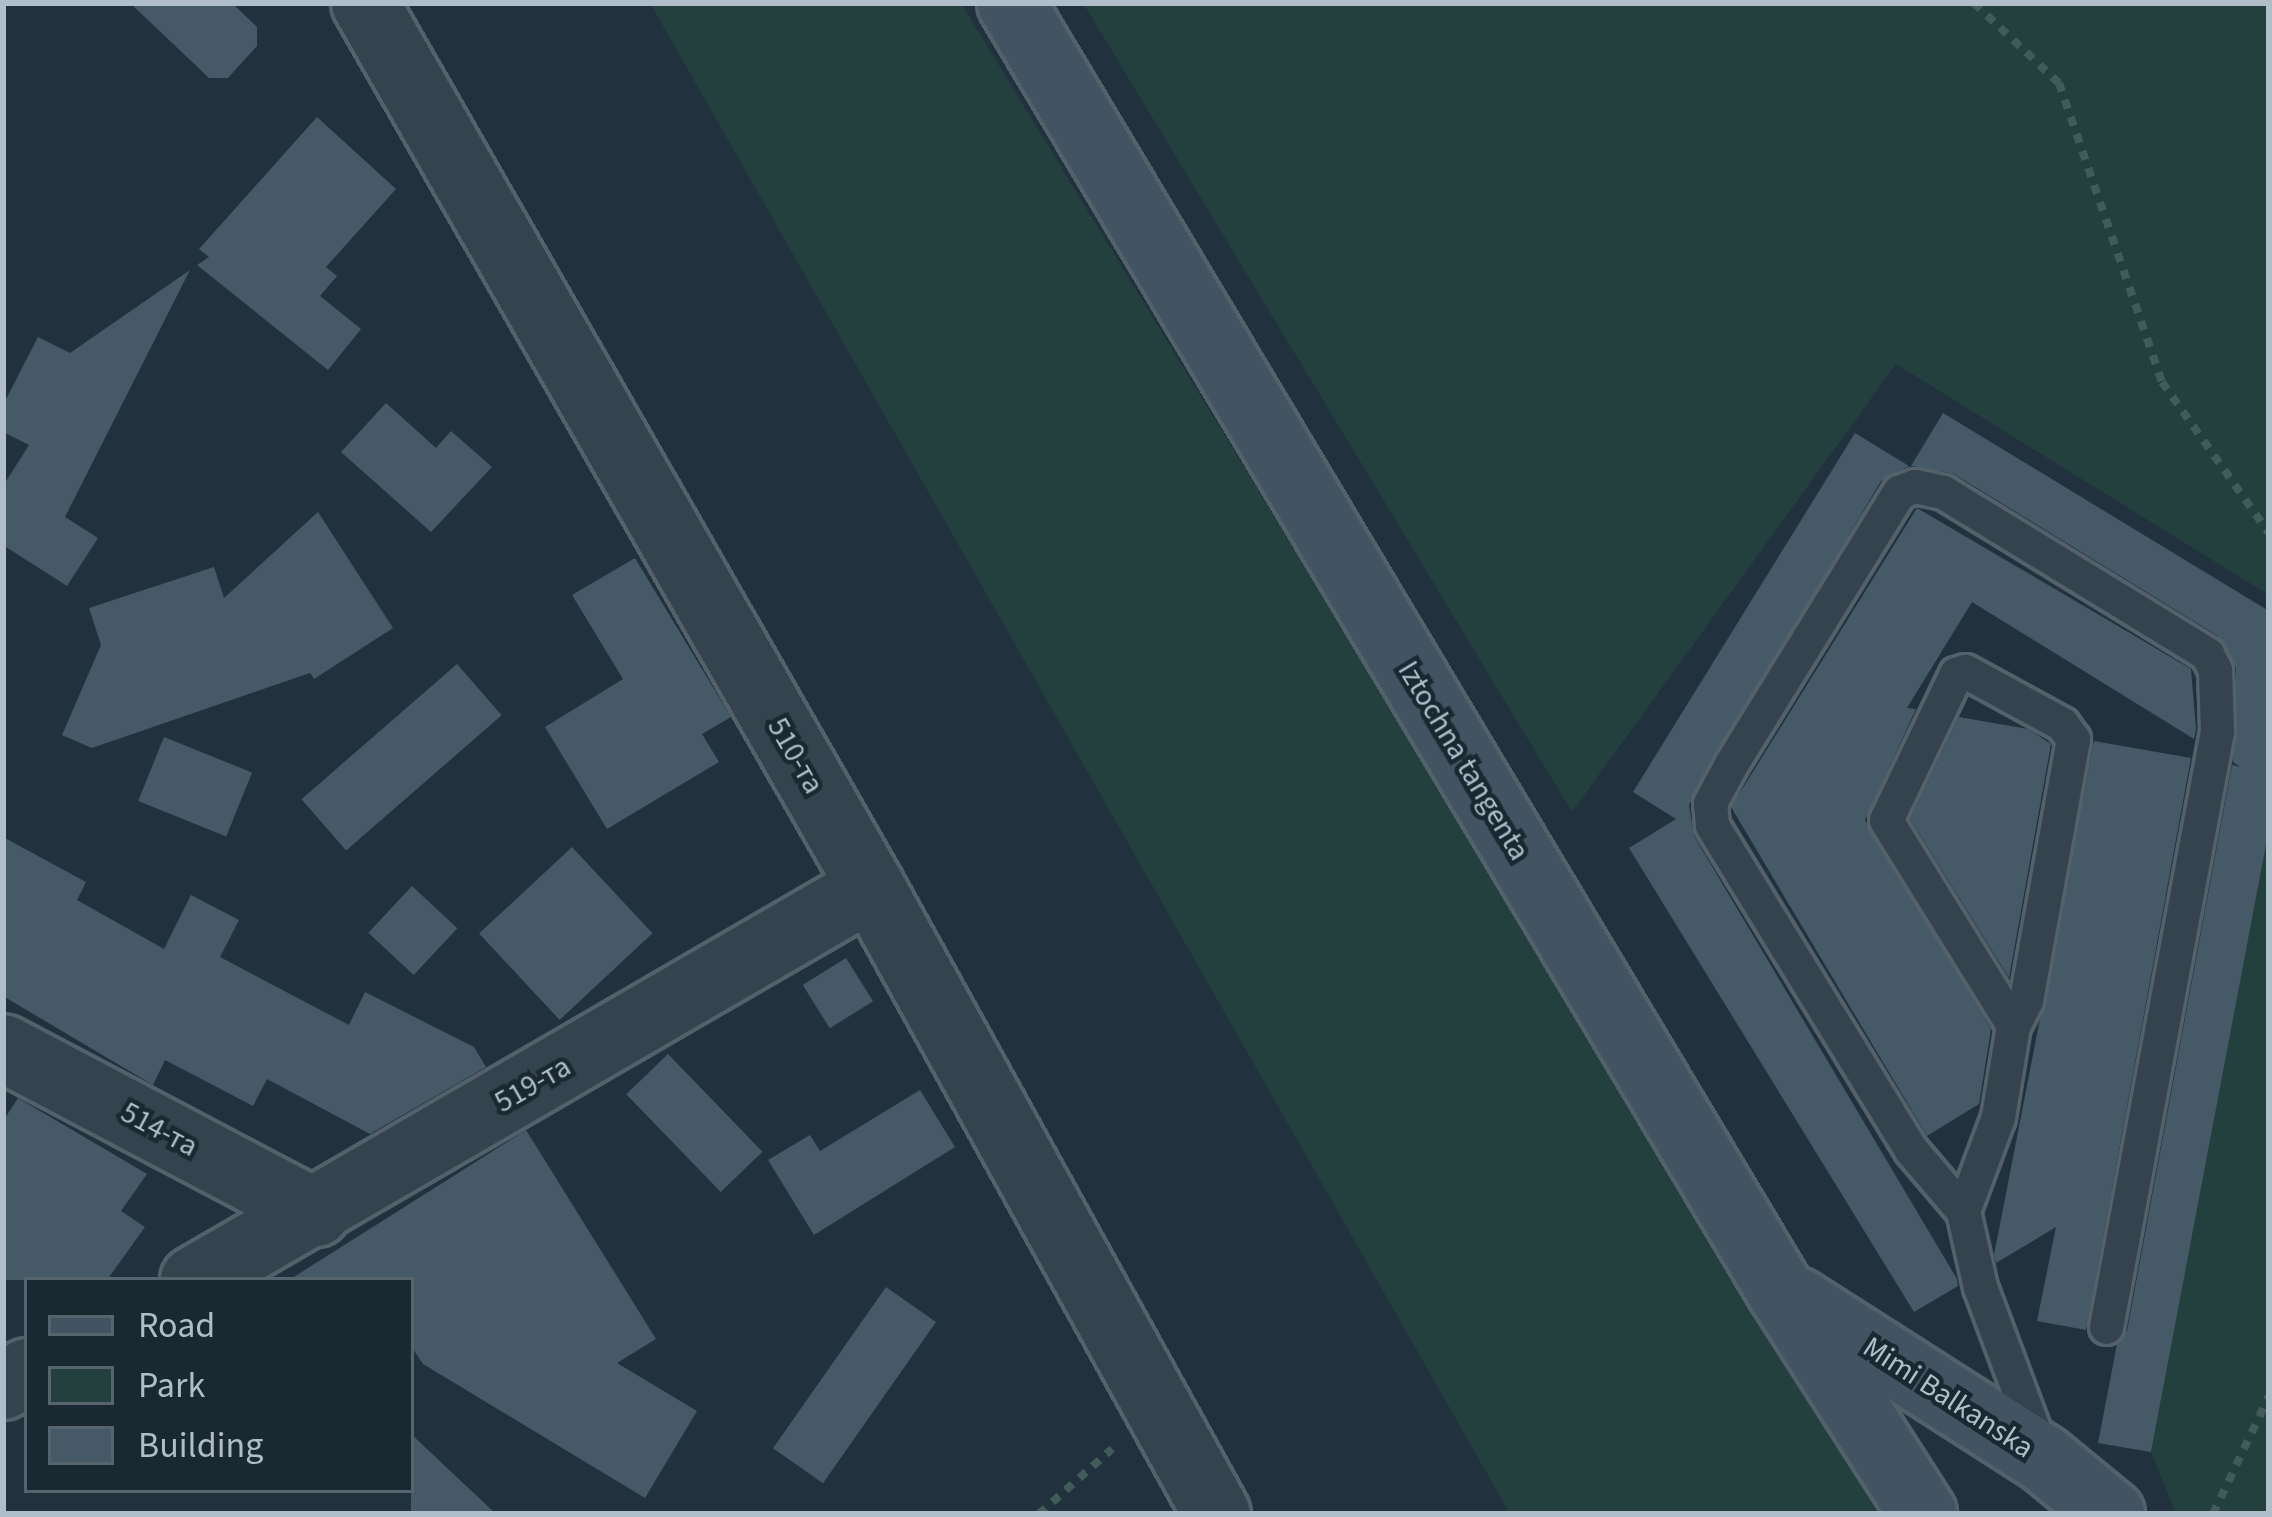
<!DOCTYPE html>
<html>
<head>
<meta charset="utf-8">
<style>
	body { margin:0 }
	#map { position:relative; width:2272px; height:1517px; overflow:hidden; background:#21323e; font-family:"Source Sans 3",sans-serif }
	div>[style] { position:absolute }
	.green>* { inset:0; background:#233f3e }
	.building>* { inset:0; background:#465967; transform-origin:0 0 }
	.path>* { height:8px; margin-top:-4px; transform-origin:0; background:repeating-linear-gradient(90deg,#415b5a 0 9px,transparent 0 18px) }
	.roads { filter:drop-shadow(3px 0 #53616b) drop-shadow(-3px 0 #53616b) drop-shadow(0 3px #53616b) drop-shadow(0 -3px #53616b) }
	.lane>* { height:33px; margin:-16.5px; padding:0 16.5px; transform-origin:16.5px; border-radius:16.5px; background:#35434e }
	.street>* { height:66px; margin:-33px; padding:0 33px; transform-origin:33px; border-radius:33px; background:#35434e }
	.secondary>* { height:66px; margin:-33px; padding:0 33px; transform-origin:33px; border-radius:33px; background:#425361 }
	span { translate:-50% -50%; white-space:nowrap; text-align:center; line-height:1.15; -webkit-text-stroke:9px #1a2832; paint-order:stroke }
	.street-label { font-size:30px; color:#b0bec9 }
	.frame { position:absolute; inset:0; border:6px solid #b0bec9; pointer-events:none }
	.legend { position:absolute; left:24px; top:1277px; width:390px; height:216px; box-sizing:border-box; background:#1a2832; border:3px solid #56646e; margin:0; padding:15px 21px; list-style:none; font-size:36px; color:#b0bec9 }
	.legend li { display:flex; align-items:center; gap:24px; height:60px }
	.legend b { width:60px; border:3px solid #56646e }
</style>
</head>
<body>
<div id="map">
	<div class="green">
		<div style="clip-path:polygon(650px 3px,961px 3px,1883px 1514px,1510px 1514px)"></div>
		<div style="clip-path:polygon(1083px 3px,2269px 3px,2269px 595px,1896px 364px,1572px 812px)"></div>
		<div style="clip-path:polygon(2269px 829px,2269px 1514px,2176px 1514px,2151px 1452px)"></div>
	</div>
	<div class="building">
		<div style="clip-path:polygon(130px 3px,232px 3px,257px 27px,257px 46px,228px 78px,209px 78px)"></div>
		<div style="clip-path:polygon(317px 117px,396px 189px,326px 267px,337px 276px,320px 296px,361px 329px,328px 370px,197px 265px,209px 257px,199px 249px)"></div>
		<div style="clip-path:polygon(190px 270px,65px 517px,98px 538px,67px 586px,3px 545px,3px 486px,29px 445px,3px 432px,3px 405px,38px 337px,70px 353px)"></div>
		<div style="clip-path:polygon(386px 403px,436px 448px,451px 431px,492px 467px,431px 532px,341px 452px)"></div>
		<div style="clip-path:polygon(1943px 413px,2269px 611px,2269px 829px,2151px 1452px,2098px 1443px,2117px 1344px,2127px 1331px,2232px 765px,2240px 767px,2233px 762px,2236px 668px,2218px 636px,1954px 474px,1911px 466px)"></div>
		<div style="clip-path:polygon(1855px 433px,1909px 466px,1881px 481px,1689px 805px,1694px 836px,1957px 1279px,1958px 1286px,1914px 1312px,1629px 848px,1676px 819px,1633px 792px)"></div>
		<div style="clip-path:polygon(1917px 508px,2191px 669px,2196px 729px,2194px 739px,1972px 602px,1907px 708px,1916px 709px,1865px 820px,1991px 1029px,1979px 1104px,1927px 1136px,1731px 807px)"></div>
		<div style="clip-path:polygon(318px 512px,393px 628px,314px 679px,310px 673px,92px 748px,62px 735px,101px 645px,89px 608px,214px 567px,224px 598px)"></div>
		<div style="clip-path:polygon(635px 558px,731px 717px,702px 734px,719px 762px,607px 829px,545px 727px,623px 679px,572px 595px)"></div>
		<div style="left:457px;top:664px;width:68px;height:206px;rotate:49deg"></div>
		<div style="clip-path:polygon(1959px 717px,2028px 729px,2051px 744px,2009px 978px,1910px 819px)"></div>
		<div style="left:164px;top:737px;width:95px;height:69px;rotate:22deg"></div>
		<div style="clip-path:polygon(2094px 741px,2191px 758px,2086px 1330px,2037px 1321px,2056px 1227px,1996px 1263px,1994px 1255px)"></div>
		<div style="clip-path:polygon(3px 837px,86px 882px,77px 900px,164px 949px,191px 895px,239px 920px,220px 957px,349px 1025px,365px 992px,474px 1047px,486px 1067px,370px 1134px,267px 1079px,253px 1106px,165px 1060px,153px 1085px,3px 996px)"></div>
		<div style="left:572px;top:847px;width:118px;height:127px;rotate:47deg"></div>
		<div style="left:412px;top:886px;width:62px;height:64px;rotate:43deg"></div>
		<div style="left:846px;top:958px;width:51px;height:51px;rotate:58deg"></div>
		<div style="left:668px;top:1054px;width:136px;height:58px;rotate:46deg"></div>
		<div style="clip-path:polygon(920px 1090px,955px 1147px,814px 1235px,768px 1160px,810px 1135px,820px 1151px)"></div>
		<div style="clip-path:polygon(18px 1098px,147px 1174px,121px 1211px,145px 1227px,107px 1280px,3px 1280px,3px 1121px)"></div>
		<div style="clip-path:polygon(526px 1130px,656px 1339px,617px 1363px,697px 1411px,645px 1498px,423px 1364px,411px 1346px,411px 1280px,289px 1280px)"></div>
		<div style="left:886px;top:1287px;width:61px;height:197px;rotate:35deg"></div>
		<div style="clip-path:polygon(411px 1434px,496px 1514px,411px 1514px)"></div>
	</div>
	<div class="path">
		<div style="left:1974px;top:3px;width:117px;rotate:43.3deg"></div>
		<div style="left:2059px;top:83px;width:316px;rotate:71deg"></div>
		<div style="left:2162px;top:382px;width:185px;rotate:54.7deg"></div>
		<div style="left:1039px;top:1514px;width:98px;rotate:-41.7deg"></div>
		<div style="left:2213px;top:1514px;width:131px;rotate:-64.6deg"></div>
	</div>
	<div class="roads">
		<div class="lane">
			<div style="left:1963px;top:1211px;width:100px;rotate:-69.6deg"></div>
			<div style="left:1998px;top:1117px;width:93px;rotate:-80.7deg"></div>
			<div style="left:2013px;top:1025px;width:241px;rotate:-121.8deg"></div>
			<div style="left:1886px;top:820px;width:162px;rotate:-64.4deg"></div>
			<div style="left:1956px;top:674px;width:9px;rotate:-18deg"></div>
			<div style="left:1965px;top:671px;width:111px;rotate:28.7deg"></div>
			<div style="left:2062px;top:724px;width:19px;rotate:54deg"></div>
			<div style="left:2073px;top:739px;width:265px;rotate:100.2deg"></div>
			<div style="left:2026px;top:1000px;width:28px;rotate:117deg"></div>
			<div style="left:2041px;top:1450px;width:174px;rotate:-110.5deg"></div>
			<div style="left:1980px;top:1287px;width:78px;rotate:-102.6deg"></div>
			<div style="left:1963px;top:1211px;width:80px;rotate:-130.4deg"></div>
			<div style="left:1911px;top:1150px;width:381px;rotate:-121.5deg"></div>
			<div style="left:1712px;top:825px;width:22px;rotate:-95deg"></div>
			<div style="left:1710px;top:803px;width:44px;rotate:-61.7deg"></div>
			<div style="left:1731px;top:764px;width:320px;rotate:-58.3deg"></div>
			<div style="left:1899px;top:492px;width:17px;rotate:-21deg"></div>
			<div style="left:1915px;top:486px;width:29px;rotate:12deg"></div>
			<div style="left:1943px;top:492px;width:310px;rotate:31.5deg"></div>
			<div style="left:2207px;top:654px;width:18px;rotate:63deg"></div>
			<div style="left:2215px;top:670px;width:61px;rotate:88.1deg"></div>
			<div style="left:2217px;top:731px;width:606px;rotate:100.55deg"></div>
		</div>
		<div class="street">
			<div style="left:365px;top:3px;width:1019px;rotate:60.21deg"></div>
			<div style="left:871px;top:887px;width:716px;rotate:61.11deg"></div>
			<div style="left:3px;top:1048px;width:354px;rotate:27.8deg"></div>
			<div style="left:194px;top:1280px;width:783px;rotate:-30.14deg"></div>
			<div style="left:3px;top:1386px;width:28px;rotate:-30deg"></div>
		</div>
		<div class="secondary">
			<div style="left:1011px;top:3px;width:1499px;rotate:59.14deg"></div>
			<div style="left:1780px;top:1290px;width:266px;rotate:57.4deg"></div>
			<div style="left:1797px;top:1301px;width:293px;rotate:32.6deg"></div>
			<div style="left:2044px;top:1459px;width:87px;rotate:39.4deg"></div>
		</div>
	</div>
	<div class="street-label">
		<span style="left:795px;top:756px;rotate:60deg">510-та</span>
		<span style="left:1463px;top:761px;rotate:59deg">Iztochna tangenta</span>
		<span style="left:533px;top:1085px;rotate:-30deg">519-та</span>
		<span style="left:159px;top:1130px;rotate:28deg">514-та</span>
		<span style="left:1948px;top:1398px;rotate:33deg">Mimi Balkanska</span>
	</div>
	<div class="frame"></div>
	<ul class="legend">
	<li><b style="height:15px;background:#425361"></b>Road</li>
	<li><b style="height:33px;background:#233f3e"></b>Park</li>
	<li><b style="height:33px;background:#465967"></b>Building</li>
	</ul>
</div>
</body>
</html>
